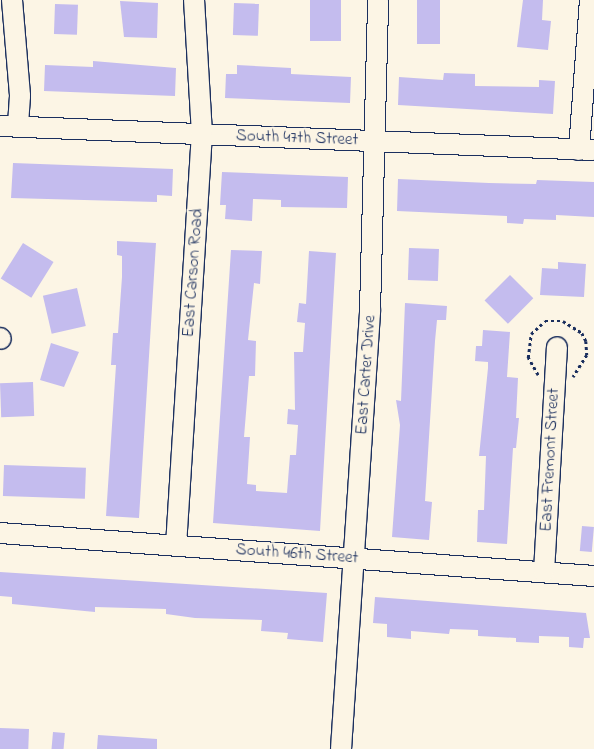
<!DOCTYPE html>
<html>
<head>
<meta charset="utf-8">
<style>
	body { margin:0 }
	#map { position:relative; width:594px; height:749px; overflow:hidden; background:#fcf5e5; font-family:"Indie Flower",sans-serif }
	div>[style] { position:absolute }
	.building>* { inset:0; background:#c4bcee; transform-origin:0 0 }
	.path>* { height:2.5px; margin-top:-1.25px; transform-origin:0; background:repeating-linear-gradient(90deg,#1b2f5e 0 3px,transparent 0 6px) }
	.roads { filter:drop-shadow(1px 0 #1b2f5e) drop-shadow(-1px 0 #1b2f5e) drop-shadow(0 1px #1b2f5e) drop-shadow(0 -1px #1b2f5e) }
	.minor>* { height:20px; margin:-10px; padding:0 10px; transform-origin:10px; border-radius:10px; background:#fcf5e5 }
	span { translate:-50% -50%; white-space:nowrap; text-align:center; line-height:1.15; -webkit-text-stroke:4px #fcf5e5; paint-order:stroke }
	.street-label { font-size:17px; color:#1b2f5e }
</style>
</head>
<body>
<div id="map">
	<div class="building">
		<div style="left:310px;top:0;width:31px;height:41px"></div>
		<div style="left:417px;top:0;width:23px;height:44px"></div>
		<div style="clip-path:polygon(523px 0,543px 0,542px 20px,551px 21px,548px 50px,517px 47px)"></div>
		<div style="clip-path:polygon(120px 1px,158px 3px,157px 38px,124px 37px)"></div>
		<div style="left:234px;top:3px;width:25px;height:32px;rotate:2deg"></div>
		<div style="left:55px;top:4px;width:23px;height:30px;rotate:2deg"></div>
		<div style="clip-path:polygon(93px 61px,176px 68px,175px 96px,44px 91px,45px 65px,93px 67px)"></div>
		<div style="clip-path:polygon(237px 65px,291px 68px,291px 74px,351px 77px,350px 103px,225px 98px,226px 74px,237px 74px)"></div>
		<div style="clip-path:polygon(444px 73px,475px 74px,475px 86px,539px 87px,539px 80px,555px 81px,553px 114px,398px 105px,399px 77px,443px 80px)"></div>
		<div style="clip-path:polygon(13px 163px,173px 169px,172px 196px,157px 195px,157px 202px,11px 198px)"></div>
		<div style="clip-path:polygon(222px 172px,348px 177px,347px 208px,281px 207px,281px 200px,253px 199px,252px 221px,225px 219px,226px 205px,220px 205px)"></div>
		<div style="clip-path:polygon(398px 179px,489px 183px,536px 184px,537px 180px,594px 182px,594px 217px,556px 215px,556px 220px,524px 219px,523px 224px,507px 223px,507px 216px,397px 211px)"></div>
		<div style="clip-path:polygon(117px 241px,156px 243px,139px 518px,106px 516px,116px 365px,111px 365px,113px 333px,118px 333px,122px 277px,122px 256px,117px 255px)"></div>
		<div style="left:23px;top:243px;width:36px;height:42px;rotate:32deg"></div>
		<div style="left:409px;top:248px;width:30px;height:32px;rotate:2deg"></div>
		<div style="clip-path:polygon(231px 250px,262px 251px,260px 284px,254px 283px,248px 340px,256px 341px,255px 376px,249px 376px,244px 437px,250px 437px,247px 484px,256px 485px,256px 491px,287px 493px,290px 455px,296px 455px,298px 425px,287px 424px,288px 409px,295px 410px,294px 352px,303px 352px,305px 323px,297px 322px,299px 303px,306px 304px,309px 251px,336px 253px,320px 531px,213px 523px)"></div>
		<div style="clip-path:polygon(558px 262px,586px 264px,584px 297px,540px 295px,542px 268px,558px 269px)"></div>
		<div style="left:510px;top:275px;width:33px;height:36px;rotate:45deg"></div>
		<div style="left:77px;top:288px;width:39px;height:35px;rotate:77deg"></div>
		<div style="clip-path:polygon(405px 303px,447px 306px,446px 320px,437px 320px,435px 341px,425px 501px,432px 502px,429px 540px,392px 537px,400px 425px,396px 400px,401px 401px)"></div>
		<div style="clip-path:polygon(483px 330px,510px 332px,507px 377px,518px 378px,516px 418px,519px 418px,516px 448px,513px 448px,507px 544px,477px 542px,478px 510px,484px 510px,486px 456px,479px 456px,488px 368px,488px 362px,475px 361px,476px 346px,482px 346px)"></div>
		<div style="clip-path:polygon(51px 343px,79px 352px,64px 387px,40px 380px)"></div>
		<div style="left:33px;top:382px;width:34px;height:33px;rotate:88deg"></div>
		<div style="left:4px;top:465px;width:82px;height:31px;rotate:2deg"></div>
		<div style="left:582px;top:526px;width:12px;height:25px;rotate:5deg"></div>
		<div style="clip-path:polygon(0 572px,327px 593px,323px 642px,287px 639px,288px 633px,261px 631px,262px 620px,195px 618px,166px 614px,166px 609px,95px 607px,95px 612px,12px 604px,12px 597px,0 596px)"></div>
		<div style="clip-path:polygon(375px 597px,586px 613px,590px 638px,584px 638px,583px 648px,569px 647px,569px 637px,539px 636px,539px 643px,516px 642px,516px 638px,478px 636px,478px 630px,450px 629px,449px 634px,411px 631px,411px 639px,387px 637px,387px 624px,373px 623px)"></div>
		<div style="left:0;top:728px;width:29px;height:21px;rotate:2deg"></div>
		<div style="left:53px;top:732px;width:12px;height:17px;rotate:5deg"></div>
		<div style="clip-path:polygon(98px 735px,157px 739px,157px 749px,97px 749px)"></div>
	</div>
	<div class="path">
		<div style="left:538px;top:375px;width:20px;rotate:-120deg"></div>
		<div style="left:528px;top:358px;width:24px;rotate:-83deg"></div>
		<div style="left:531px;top:334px;width:19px;rotate:-43deg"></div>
		<div style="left:545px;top:321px;width:18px"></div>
		<div style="left:563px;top:321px;width:22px;rotate:32deg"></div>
		<div style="left:582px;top:333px;width:9px;rotate:63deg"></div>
		<div style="left:586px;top:341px;width:14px;rotate:86deg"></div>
		<div style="left:587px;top:355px;width:26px;rotate:122deg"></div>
	</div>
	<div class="roads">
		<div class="minor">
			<div style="left:12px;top:0;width:96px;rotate:85.2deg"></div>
			<div style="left:20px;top:96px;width:30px;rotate:94deg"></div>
			<div style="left:0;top:126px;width:594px;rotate:2.31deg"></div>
			<div style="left:579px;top:150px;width:150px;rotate:-85.8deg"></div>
			<div style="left:0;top:338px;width:1px;rotate:45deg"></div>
			<div style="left:0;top:533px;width:596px;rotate:4.14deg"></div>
			<div style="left:176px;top:546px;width:413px;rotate:-86.4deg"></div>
			<div style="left:202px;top:134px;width:134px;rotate:-93.4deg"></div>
			<div style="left:544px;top:572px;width:225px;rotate:-86.7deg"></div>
			<div style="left:341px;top:749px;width:439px;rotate:-86.2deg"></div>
			<div style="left:370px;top:311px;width:311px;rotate:-88.5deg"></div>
		</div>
	</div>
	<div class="street-label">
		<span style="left:297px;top:138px;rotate:2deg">South 47th Street</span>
		<span style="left:193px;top:273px;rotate:-86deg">East Carson Road</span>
		<span style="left:366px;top:375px;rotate:-86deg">East Carter Drive</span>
		<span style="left:550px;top:460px;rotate:-87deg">East Fremont Street</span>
		<span style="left:297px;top:554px;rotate:4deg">South 46th Street</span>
	</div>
</div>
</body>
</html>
